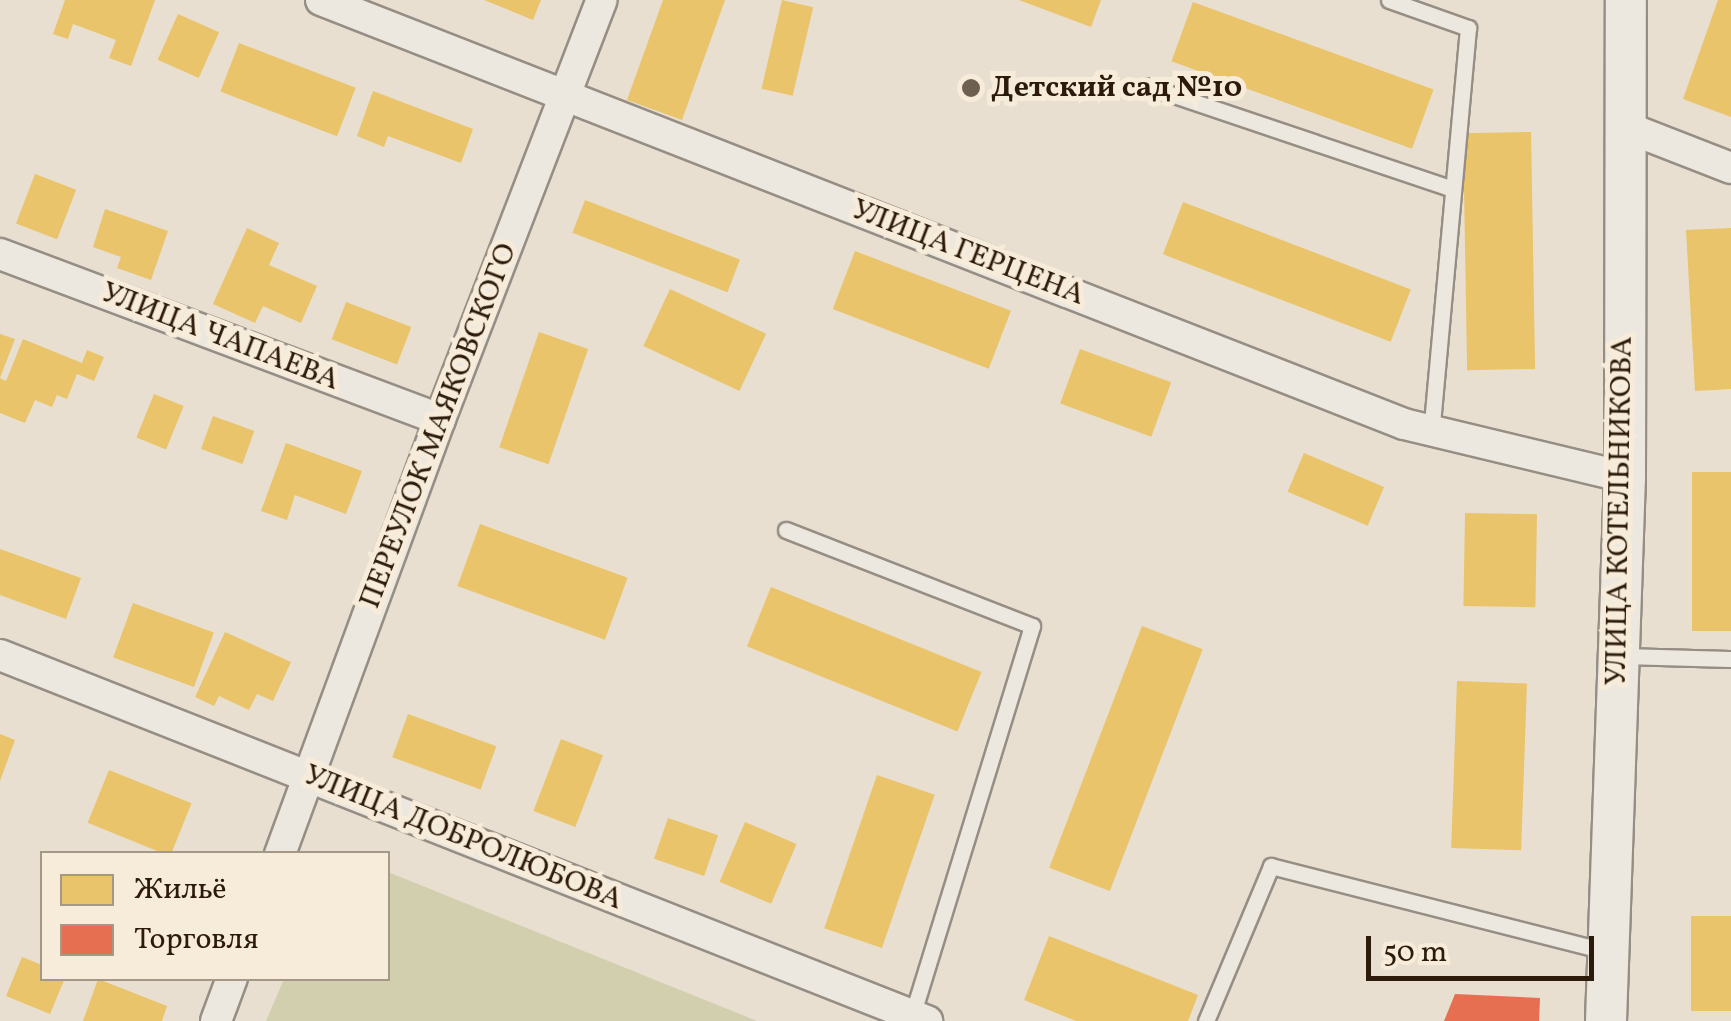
<!DOCTYPE html>
<html>
<head>
<meta charset="utf-8">
<style>
	body { margin:0 }
	#map { position:relative; width:1731px; height:1021px; overflow:hidden; background:#e8dfd0; font-family:Vollkorn,serif }
	div>[style] { position:absolute }
	.green>* { inset:0; background:#d1cfae }
	.homes>* { inset:0; background:#e9c46a; transform-origin:0 0 }
	.shops>* { inset:0; background:#e76f51 }
	.roads { filter:drop-shadow(2px 0 #968e84) drop-shadow(-2px 0 #968e84) drop-shadow(0 2px #968e84) drop-shadow(0 -2px #968e84) }
	.service>* { height:15px; margin:-7.5px; padding:0 7.5px; transform-origin:7.5px; border-radius:7.5px; background:#ece8e0 }
	.minor>* { height:30px; margin:-15px; padding:0 15px; transform-origin:15px; border-radius:15px; background:#ece8e0 }
	.tertiary>* { height:40px; margin:-20px; padding:0 20px; transform-origin:20px; border-radius:20px; background:#ece8e0 }
	.dots>* { width:28px; height:28px; translate:-50% -50%; box-sizing:border-box; border:5px solid #f7ecd9; border-radius:50% }
	span { translate:-50% -50%; white-space:nowrap; text-align:center; line-height:1.15; -webkit-text-stroke:10px #f7ecd9; paint-order:stroke }
	.poi-label { font-size:30px; color:#2c1b0b; font-weight:700 }
	.left { translate:0 -50%; text-align:left }
	.street-label { font-size:30px; color:#2c1b0b }
	.legend { position:absolute; left:40px; top:851px; width:350px; height:130px; box-sizing:border-box; background:#f7ecd9; border:2px solid #a69887; margin:0; padding:12px 18px; list-style:none; font-size:30px; color:#2c1b0b }
	.legend li { display:flex; align-items:center; gap:20px; height:50px }
	.legend b { width:50px; border:2px solid #a69887 }
	.scale { position:absolute; left:1366px; top:936px; width:228px; height:45px; box-sizing:border-box; border:5px solid #2c1b0b; border-top:0; padding-left:12px; font-size:30px; line-height:35px; white-space:nowrap; color:#2c1b0b; -webkit-text-stroke:8px #f7ecd9; paint-order:stroke }
</style>
</head>
<body>
<div id="map">
	<div class="green">
		<div style="clip-path:polygon(388px 872px,757px 1021px,266px 1021px,284px 979px,388px 978px)"></div>
	</div>
	<div class="homes">
		<div style="clip-path:polygon(65px 0,155px 0,131px 66px,109px 58px,116px 40px,73px 24px,68px 39px,53px 34px)"></div>
		<div style="clip-path:polygon(484px 0,541px 0,533px 20px)"></div>
		<div style="clip-path:polygon(663px 0,725px 0,682px 120px,627px 100px)"></div>
		<div style="left:782px;top:0;width:32px;height:91px;rotate:13deg"></div>
		<div style="clip-path:polygon(1019px 0,1101px 0,1091px 27px)"></div>
		<div style="clip-path:polygon(1718px 0,1731px 0,1731px 117px,1683px 99px)"></div>
		<div style="left:1193px;top:2px;width:256px;height:63px;rotate:20deg"></div>
		<div style="left:178px;top:14px;width:45px;height:50px;rotate:24deg"></div>
		<div style="left:239px;top:43px;width:125px;height:52px;rotate:21deg"></div>
		<div style="clip-path:polygon(373px 91px,473px 129px,461px 163px,388px 136px,384px 147px,357px 136px)"></div>
		<div style="left:1531px;top:132px;width:237px;height:68px;rotate:89deg"></div>
		<div style="left:35px;top:174px;width:44px;height:53px;rotate:21deg"></div>
		<div style="left:585px;top:200px;width:166px;height:35px;rotate:21deg"></div>
		<div style="left:1183px;top:202px;width:244px;height:56px;rotate:21deg"></div>
		<div style="clip-path:polygon(105px 209px,168px 231px,151px 280px,117px 268px,121px 257px,93px 247px)"></div>
		<div style="clip-path:polygon(247px 228px,279px 243px,269px 265px,317px 286px,301px 323px,263px 306px,255px 323px,213px 304px)"></div>
		<div style="clip-path:polygon(1731px 228px,1731px 389px,1695px 391px,1686px 230px)"></div>
		<div style="left:855px;top:251px;width:167px;height:62px;rotate:21deg"></div>
		<div style="left:670px;top:289px;width:106px;height:63px;rotate:25deg"></div>
		<div style="left:346px;top:302px;width:70px;height:40px;rotate:21deg"></div>
		<div style="left:539px;top:332px;width:52px;height:122px;rotate:19deg"></div>
		<div style="clip-path:polygon(0 334px,15px 339px,0 378px)"></div>
		<div style="clip-path:polygon(23px 339px,82px 363px,87px 350px,104px 357px,94px 381px,77px 374px,67px 399px,57px 395px,52px 407px,35px 400px,25px 423px,0 413px,0 378px,6px 381px)"></div>
		<div style="left:1080px;top:349px;width:97px;height:58px;rotate:20deg"></div>
		<div style="left:154px;top:394px;width:32px;height:47px;rotate:22deg"></div>
		<div style="left:213px;top:416px;width:44px;height:35px;rotate:20deg"></div>
		<div style="clip-path:polygon(286px 443px,362px 471px,346px 514px,295px 495px,287px 520px,261px 511px)"></div>
		<div style="left:1304px;top:453px;width:87px;height:42px;rotate:23deg"></div>
		<div style="left:1731px;top:472px;width:159px;height:39px;rotate:90deg"></div>
		<div style="left:1465px;top:513px;width:72px;height:93px;rotate:1deg"></div>
		<div style="left:480px;top:524px;width:157px;height:66px;rotate:20deg"></div>
		<div style="clip-path:polygon(0 549px,81px 578px,66px 619px,0 595px)"></div>
		<div style="left:771px;top:587px;width:227px;height:64px;rotate:22deg"></div>
		<div style="left:133px;top:603px;width:86px;height:58px;rotate:20deg"></div>
		<div style="left:1142px;top:626px;width:65px;height:259px;rotate:21deg"></div>
		<div style="clip-path:polygon(225px 632px,291px 662px,273px 701px,257px 694px,249px 710px,219px 696px,214px 706px,195px 697px)"></div>
		<div style="left:1457px;top:681px;width:70px;height:167px;rotate:2deg"></div>
		<div style="left:408px;top:714px;width:94px;height:46px;rotate:20deg"></div>
		<div style="clip-path:polygon(0 734px,15px 740px,0 781px)"></div>
		<div style="left:561px;top:739px;width:45px;height:77px;rotate:21deg"></div>
		<div style="left:109px;top:770px;width:89px;height:57px;rotate:22deg"></div>
		<div style="left:877px;top:775px;width:61px;height:162px;rotate:19deg"></div>
		<div style="left:668px;top:818px;width:53px;height:43px;rotate:19deg"></div>
		<div style="left:745px;top:822px;width:56px;height:65px;rotate:23deg"></div>
		<div style="left:1731px;top:916px;width:95px;height:40px;rotate:90deg"></div>
		<div style="clip-path:polygon(1049px 936px,1198px 995px,1188px 1021px,1076px 1021px,1024px 1000px)"></div>
		<div style="clip-path:polygon(22px 957px,42px 965px,42px 978px,65px 978px,50px 1014px,6px 996px)"></div>
		<div style="clip-path:polygon(98px 979px,167px 1006px,162px 1021px,83px 1021px)"></div>
	</div>
	<div class="shops">
		<div style="clip-path:polygon(1455px 994px,1540px 998px,1539px 1021px,1444px 1021px)"></div>
	</div>
	<div class="roads">
		<div class="service">
			<div style="left:1389px;top:0;width:84px;rotate:19.5deg"></div>
			<div style="left:1468px;top:28px;width:407px;rotate:95.2deg"></div>
			<div style="left:1147px;top:86px;width:320px;rotate:18.6deg"></div>
			<div style="left:786px;top:530px;width:264px;rotate:21.3deg"></div>
			<div style="left:1032px;top:626px;width:407px;rotate:107.1deg"></div>
			<div style="left:1622px;top:656px;width:109px;rotate:1.6deg"></div>
			<div style="left:1206px;top:1021px;width:168px;rotate:-67.2deg"></div>
			<div style="left:1271px;top:866px;width:349px;rotate:14.3deg"></div>
		</div>
		<div class="minor">
			<div style="left:321px;top:0;width:1163px;rotate:21.38deg"></div>
			<div style="left:1404px;top:424px;width:227px;rotate:13.5deg"></div>
			<div style="left:1623px;top:126px;width:116px;rotate:21.3deg"></div>
			<div style="left:0;top:254px;width:470px;rotate:20.6deg"></div>
			<div style="left:0;top:655px;width:997px;rotate:21.55deg"></div>
			<div style="left:280px;top:854px;width:463px;rotate:-69.8deg"></div>
			<div style="left:440px;top:419px;width:449px;rotate:-68.9deg"></div>
			<div style="left:216px;top:1021px;width:46px;rotate:-69.6deg"></div>
		</div>
		<div class="tertiary">
			<div style="left:1606px;top:1021px;width:544px;rotate:-88deg"></div>
			<div style="left:1625px;top:477px;width:477px;rotate:-89.9deg"></div>
		</div>
	</div>
	<div class="dots">
		<div style="left:971px;top:88px;background:#6e6050"></div>
	</div>
	<div class="poi-label">
		<span class="left" style="left:991px;top:88px">Детский сад №10</span>
	</div>
	<div class="street-label">
		<span style="left:968px;top:253px;rotate:21deg">УЛИЦА ГЕРЦЕНА</span>
		<span style="left:220px;top:337px;rotate:21deg">УЛИЦА ЧАПАЕВА</span>
		<span style="left:439px;top:426px;rotate:-69deg">ПЕРЕУЛОК МАЯКОВСКОГО</span>
		<span style="left:1620px;top:511px;rotate:-89deg">УЛИЦА КОТЕЛЬНИКОВА</span>
		<span style="left:463px;top:838px;rotate:22deg">УЛИЦА ДОБРОЛЮБОВА</span>
	</div>
	<ul class="legend">
	<li><b style="height:28px;background:#e9c46a"></b>Жильё</li>
	<li><b style="height:28px;background:#e76f51"></b>Торговля</li>
	</ul>
	<div class="scale">50 m</div>
</div>
</body>
</html>
